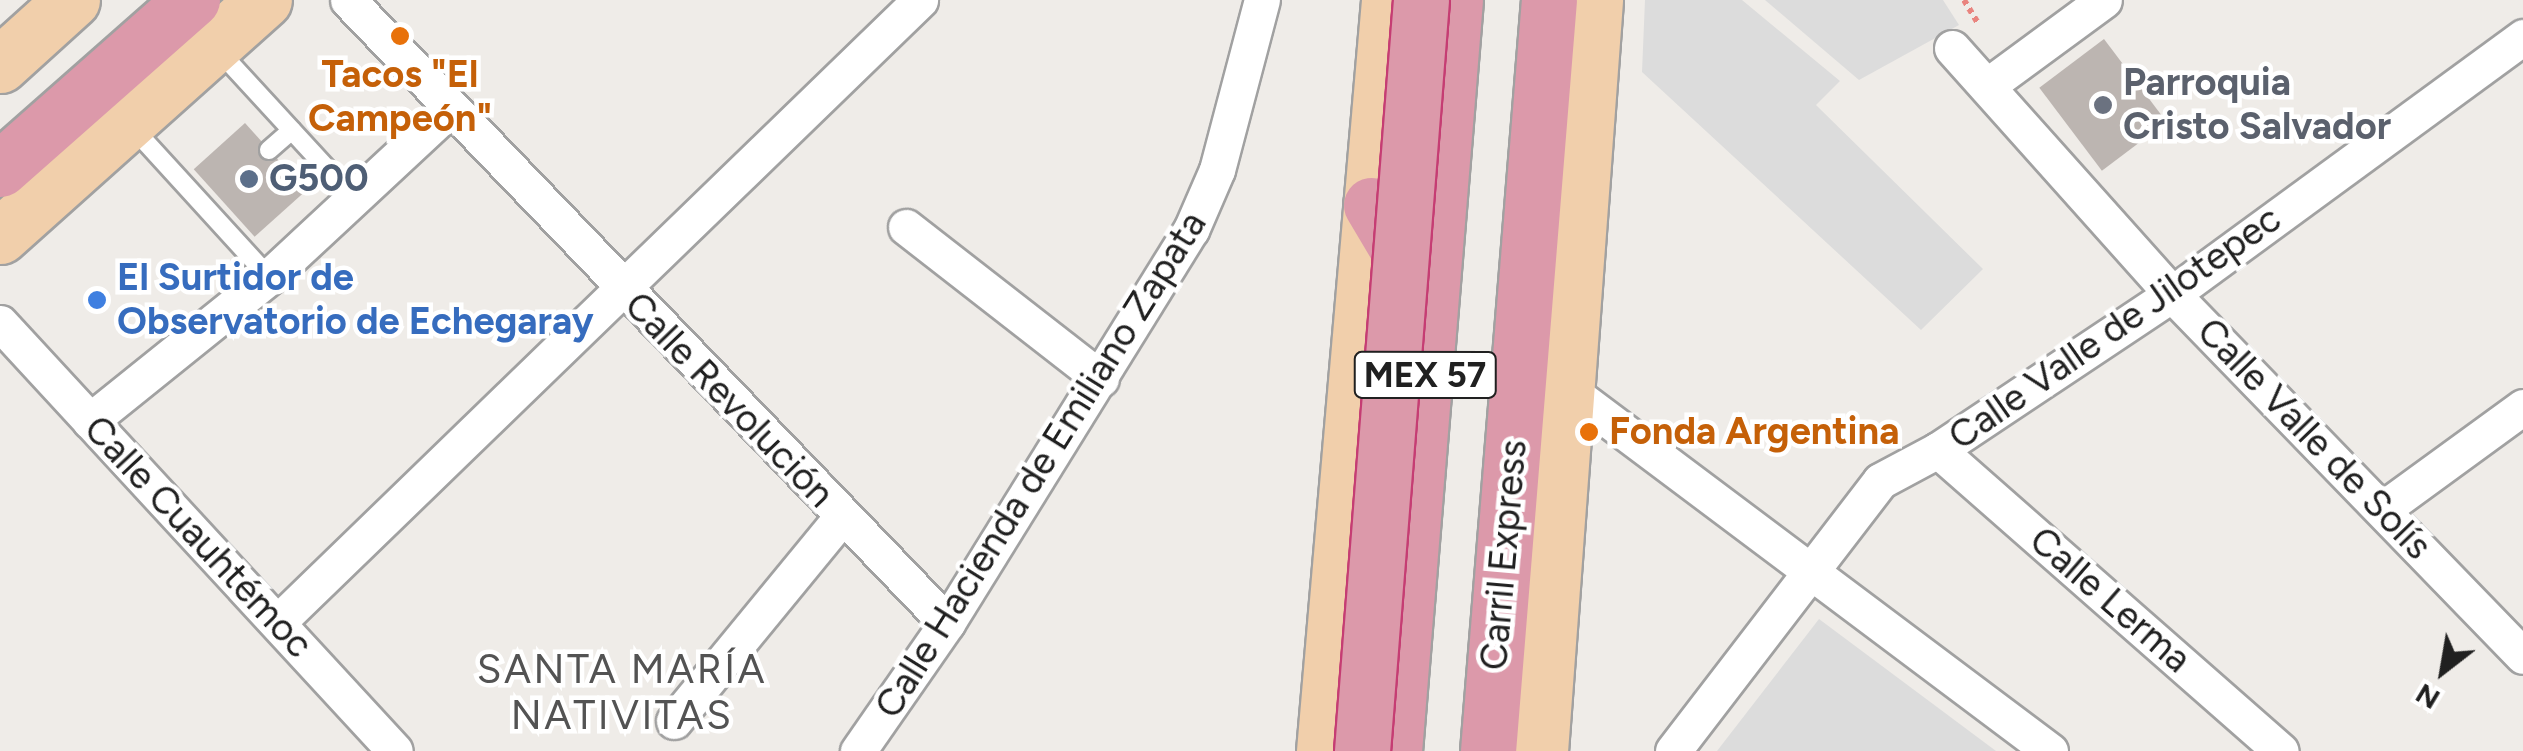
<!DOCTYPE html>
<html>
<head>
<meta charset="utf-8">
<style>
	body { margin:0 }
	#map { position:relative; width:2523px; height:751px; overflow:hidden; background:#efece8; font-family:Figtree,sans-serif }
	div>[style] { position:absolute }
	.parking>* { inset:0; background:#dcdcdc }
	.building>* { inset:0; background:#bcb5b1; transform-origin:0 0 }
	.path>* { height:6px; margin-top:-3px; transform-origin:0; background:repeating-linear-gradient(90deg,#e9847f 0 5px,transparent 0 10px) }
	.roads { filter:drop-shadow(2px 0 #a1a1a1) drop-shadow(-2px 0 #a1a1a1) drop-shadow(0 2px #a1a1a1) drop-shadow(0 -2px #a1a1a1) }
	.lane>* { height:18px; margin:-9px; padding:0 9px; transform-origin:9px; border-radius:9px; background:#fff }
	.street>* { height:35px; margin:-17.5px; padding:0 17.5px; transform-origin:17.5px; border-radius:17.5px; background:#fff }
	.primary>* { height:55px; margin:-27.5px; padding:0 27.5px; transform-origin:27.5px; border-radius:27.5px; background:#f1cfab }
	.highway>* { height:55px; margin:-27.5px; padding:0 27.5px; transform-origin:27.5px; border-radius:27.5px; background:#dc99aa }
	.bridges { filter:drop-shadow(2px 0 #c53d73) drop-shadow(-2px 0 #c53d73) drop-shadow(0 2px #c53d73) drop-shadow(0 -2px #c53d73) }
	.highway-bridge>* { height:55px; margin:-27.5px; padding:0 27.5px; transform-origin:27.5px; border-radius:27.5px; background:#dc99aa }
	.dots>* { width:28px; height:28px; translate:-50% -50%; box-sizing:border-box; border:5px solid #fff; border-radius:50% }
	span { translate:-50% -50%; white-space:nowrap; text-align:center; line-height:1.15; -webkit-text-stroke:9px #fff; paint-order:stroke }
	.shield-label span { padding:2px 8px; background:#fff; border:2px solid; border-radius:8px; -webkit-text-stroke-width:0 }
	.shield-label { font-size:35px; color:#202020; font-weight:700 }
	.food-label { font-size:38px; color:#c56008; font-weight:700 }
	.left { translate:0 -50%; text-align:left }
	.worship-label { font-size:38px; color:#5b616d; font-weight:700 }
	.service-label { font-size:38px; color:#4e5e75; font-weight:700 }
	.shop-label { font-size:38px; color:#366cbe; font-weight:700 }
	.street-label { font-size:38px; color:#202020 }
	.neighbourhood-label { font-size:40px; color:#535353; letter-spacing:2.5px }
	.north { position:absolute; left:2393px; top:621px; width:100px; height:100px; -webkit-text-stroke:8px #fff; paint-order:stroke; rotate:211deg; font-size:28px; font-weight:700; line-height:40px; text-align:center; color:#202020 }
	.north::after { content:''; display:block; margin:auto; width:35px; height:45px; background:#202020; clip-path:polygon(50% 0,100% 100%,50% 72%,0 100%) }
</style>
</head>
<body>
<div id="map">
	<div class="parking">
		<div style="clip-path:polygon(1645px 0,1742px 0,1840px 81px,1816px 105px,1983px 269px,1921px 330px,1642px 72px)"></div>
		<div style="clip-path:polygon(1765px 0,1943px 0,1959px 25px,1859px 80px)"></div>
		<div style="clip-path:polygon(1819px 619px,1996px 751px,1717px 751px)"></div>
	</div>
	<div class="building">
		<div style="left:2104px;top:39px;width:104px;height:81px;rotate:53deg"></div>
		<div style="left:245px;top:123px;width:91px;height:69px;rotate:48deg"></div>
	</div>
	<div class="path">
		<div style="left:1964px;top:0;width:27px;rotate:59deg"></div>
	</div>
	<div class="roads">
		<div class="lane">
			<div style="left:218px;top:50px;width:200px;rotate:47.4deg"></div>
			<div style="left:131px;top:126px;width:205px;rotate:47.6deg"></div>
			<div style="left:269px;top:150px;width:30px;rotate:-41deg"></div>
		</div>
		<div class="street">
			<div style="left:348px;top:0;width:864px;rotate:46.13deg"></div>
			<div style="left:1952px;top:48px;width:330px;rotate:48.2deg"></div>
			<div style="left:2172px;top:294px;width:504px;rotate:45.88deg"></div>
			<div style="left:1987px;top:86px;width:145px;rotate:-36.3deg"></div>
			<div style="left:906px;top:227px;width:247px;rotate:37.9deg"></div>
			<div style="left:0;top:323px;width:582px;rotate:47.3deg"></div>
			<div style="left:1566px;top:388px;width:605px;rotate:36.87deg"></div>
			<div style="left:90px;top:421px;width:230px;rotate:-38.8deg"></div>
			<div style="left:269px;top:277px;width:246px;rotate:-42.9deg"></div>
			<div style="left:1938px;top:450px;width:456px;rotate:41.3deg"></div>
			<div style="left:2383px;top:509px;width:173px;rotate:-36.1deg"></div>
			<div style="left:278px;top:622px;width:894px;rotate:-44.09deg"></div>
			<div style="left:674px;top:721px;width:263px;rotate:-50.6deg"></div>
			<div style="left:858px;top:751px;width:156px;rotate:-55.2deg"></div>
			<div style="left:947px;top:623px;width:463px;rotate:-58.2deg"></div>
			<div style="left:1191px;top:230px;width:65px;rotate:-66.6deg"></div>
			<div style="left:1217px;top:170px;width:176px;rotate:-75.2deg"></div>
			<div style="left:1673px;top:751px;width:340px;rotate:-52.5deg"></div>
			<div style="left:1880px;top:481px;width:66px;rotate:-28.1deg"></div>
			<div style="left:1938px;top:450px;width:281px;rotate:-33.7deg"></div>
			<div style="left:2172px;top:294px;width:435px;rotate:-36.2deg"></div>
		</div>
		<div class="primary">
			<div style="left:0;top:65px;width:97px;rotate:-42.1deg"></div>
			<div style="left:0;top:236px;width:354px;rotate:-41.8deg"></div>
			<div style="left:1324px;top:751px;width:754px;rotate:-85.05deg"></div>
			<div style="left:1540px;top:751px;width:753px;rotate:-85.81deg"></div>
		</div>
		<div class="highway">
			<div style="left:0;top:169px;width:256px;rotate:-41.4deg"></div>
			<div style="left:1371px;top:205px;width:86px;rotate:59.3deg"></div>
			<div style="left:1394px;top:751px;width:753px;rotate:-85.36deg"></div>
			<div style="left:1488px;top:751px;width:753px;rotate:-85.36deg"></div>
		</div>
	</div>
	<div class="bridges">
		<div class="highway-bridge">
			<div style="left:1362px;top:751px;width:753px;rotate:-85.51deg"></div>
		</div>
	</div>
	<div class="dots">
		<div style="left:400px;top:36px;background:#e8710a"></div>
		<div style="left:2103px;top:105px;background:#6b7280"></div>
		<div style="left:249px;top:179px;background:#5c6f8a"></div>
		<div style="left:97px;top:300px;background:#3f7fe0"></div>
		<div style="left:1589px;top:432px;background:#e8710a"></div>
	</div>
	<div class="shield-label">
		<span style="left:1425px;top:375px">MEX 57</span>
	</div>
	<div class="food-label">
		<span style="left:400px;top:97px">Tacos "El<br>Campeón"</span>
		<span class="left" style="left:1609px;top:432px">Fonda Argentina</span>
	</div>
	<div class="worship-label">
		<span class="left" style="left:2123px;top:105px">Parroquia<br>Cristo Salvador</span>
	</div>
	<div class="service-label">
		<span class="left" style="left:269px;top:179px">G500</span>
	</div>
	<div class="shop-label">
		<span class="left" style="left:117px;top:300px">El Surtidor de<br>Observatorio de Echegaray</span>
	</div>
	<div class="street-label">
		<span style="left:2115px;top:328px;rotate:-35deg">Calle Valle de Jilotepec</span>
		<span style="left:729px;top:400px;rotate:46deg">Calle Revolución</span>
		<span style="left:2314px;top:439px;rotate:46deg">Calle Valle de Solís</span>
		<span style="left:1041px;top:465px;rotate:-58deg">Calle Hacienda de Emiliano Zapata</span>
		<span style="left:198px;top:537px;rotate:47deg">Calle Cuauhtémoc</span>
		<span style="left:1504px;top:555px;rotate:-85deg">Carril Express</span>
		<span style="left:2110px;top:600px;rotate:41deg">Calle Lerma</span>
	</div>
	<div class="neighbourhood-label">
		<span style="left:622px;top:692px">SANTA MARÍA<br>NATIVITAS</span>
	</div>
	<div class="north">N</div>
</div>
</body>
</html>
